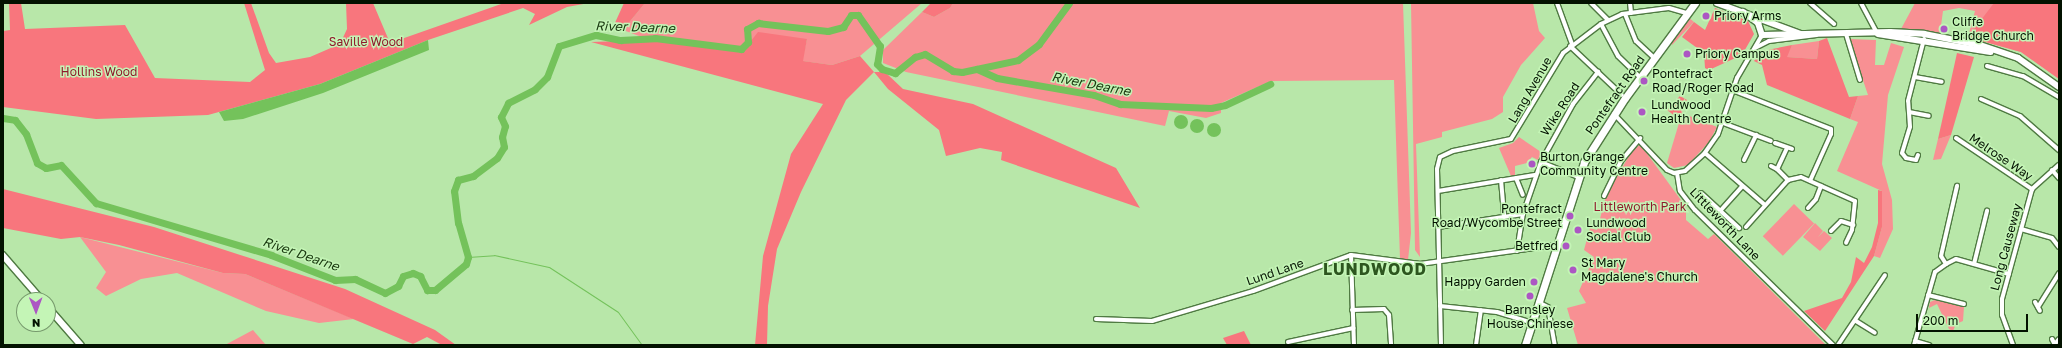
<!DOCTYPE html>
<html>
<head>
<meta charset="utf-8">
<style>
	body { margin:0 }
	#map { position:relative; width:2062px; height:348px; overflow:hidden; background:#b8e7a9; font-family:"Golos Text",sans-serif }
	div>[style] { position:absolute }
	.green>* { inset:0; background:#f89093; transform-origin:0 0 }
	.forest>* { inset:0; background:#f8767d }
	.water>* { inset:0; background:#74c25b }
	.round { border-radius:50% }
	.stream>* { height:1px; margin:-0.5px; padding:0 0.5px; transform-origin:0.5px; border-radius:0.5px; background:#74c25b }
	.river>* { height:7px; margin:-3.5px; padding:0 3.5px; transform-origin:3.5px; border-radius:3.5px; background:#74c25b }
	.roads { filter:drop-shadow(1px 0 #4f7a42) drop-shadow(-1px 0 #4f7a42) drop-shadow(0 1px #4f7a42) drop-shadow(0 -1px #4f7a42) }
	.street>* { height:4px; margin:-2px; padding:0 2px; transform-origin:2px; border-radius:2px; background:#fff }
	.secondary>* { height:5.5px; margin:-2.75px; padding:0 2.75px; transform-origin:2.75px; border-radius:2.75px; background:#fff }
	.primary>* { height:6px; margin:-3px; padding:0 3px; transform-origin:3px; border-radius:3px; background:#fff }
	.highway>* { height:7px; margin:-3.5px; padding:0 3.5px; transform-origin:3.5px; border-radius:3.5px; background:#fff }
	.dots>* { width:11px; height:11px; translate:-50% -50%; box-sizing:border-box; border:2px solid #c4f5b6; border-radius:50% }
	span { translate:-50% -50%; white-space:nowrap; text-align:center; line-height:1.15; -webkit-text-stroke:3px #c4f5b6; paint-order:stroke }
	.poi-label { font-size:12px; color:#031200 }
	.left { translate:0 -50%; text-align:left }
	.right { translate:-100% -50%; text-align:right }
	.park-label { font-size:12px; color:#8f192c }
	.street-label { font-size:12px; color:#031200 }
	.water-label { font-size:13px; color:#1a3910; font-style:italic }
	.district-label { font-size:16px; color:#2d561f; font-weight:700; letter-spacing:1px }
	.frame { position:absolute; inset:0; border:4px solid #031200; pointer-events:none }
	.north { position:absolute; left:16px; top:292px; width:40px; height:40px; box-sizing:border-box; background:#c4f5b6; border:1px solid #779a6d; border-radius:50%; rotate:179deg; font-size:11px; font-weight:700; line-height:16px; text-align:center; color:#031200 }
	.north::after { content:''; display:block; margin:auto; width:14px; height:18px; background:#ac56c3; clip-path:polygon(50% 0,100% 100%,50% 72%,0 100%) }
	.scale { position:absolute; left:1916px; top:314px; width:112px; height:18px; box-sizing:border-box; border:2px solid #031200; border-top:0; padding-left:5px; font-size:12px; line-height:14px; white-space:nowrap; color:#031200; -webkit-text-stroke:3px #c4f5b6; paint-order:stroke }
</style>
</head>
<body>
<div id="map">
	<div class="green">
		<div style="clip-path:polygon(645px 3px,922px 3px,860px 56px,832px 65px,802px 61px,807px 39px,743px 51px,650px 40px,623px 30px)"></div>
		<div style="clip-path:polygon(953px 3px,1403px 3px,1411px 233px,1408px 260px,1400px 259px,1394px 80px,1271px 81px,1221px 103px,1221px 113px,1206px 118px,1169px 111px,1165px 126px,906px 72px,883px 63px,883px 50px,922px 12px,934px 17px,950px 8px)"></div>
		<div style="clip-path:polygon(1411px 3px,1533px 3px,1539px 31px,1545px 38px,1521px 65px,1503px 97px,1503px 112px,1492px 119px,1442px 132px,1442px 137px,1416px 144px,1420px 257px,1415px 250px)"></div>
		<div style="clip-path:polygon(1915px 3px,2059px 3px,2059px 79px,2021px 52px,1968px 37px,1975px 11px,1959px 8px,1943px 11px,1940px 33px,1901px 29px)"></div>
		<div style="clip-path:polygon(1688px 17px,1694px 22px,1672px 45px,1670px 41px)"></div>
		<div style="clip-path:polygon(1849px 39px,1876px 40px,1875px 65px,1884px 65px,1891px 43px,1904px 47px,1888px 95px,1882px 164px,1892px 200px,1893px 229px,1880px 258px,1874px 256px,1882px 227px,1882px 191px,1837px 171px,1858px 122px,1850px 119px,1858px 96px,1868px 95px)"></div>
		<div style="clip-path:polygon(1819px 41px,1817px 59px,1786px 57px,1792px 45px)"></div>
		<div style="clip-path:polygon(1682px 113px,1717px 127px,1709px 142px,1688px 165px,1674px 168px,1667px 163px)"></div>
		<div style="clip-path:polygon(1951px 135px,1941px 159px,1933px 160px,1938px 139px)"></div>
		<div style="clip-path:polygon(1519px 137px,1541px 152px,1538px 160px,1532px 157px,1527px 163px,1515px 166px,1515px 175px,1511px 176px,1499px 148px,1513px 143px)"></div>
		<div style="clip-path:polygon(1640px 144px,1686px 207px,1686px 220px,1708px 239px,1714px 234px,1826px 345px,1578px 345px,1567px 308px,1586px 303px,1579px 291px,1594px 257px,1584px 250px,1590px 228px,1597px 230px,1606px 196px,1630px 154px)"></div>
		<div style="left:1794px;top:204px;width:28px;height:45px;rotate:44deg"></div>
		<div style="clip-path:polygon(1815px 223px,1823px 231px,1818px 237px,1824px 231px,1832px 238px,1820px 251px,1803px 237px)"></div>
		<div style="clip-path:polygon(80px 237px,223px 273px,245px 274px,354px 319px,319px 323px,266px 311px,177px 273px,141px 279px,106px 296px,96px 288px,106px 272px)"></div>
		<div style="clip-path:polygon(1935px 300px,1964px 307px,1963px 321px,1956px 324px,1953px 331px,1949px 329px,1937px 304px,1929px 308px,1930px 302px)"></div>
		<div style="clip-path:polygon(253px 330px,266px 345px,225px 345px)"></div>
	</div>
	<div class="forest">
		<div style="clip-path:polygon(9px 3px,21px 3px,25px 29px,125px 25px,155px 78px,250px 82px,265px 70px,244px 3px,251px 3px,269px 53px,276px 63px,310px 57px,340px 44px,347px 29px,346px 3px,373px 3px,390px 43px,504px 3px,589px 3px,567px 7px,529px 25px,535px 14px,523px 8px,428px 40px,320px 84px,208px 115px,96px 119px,3px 107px,3px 31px,10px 30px)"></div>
		<div style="clip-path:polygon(624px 3px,645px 3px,623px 30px,614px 25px)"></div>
		<div style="clip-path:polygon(931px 3px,953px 3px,950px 8px,934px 17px,922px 12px)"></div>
		<div style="clip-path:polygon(1994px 3px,2059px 3px,2059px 79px,2021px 52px,1968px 37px)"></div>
		<div style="clip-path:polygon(1715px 8px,1748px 21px,1754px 34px,1742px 55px,1709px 70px,1705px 68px,1704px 53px,1682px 37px,1694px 22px,1705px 30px)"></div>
		<div style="clip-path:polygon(758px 32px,807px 39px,803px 61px,832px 65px,860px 56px,874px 72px,885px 72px,903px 89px,973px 104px,1116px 168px,1140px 208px,1001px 160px,1002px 152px,980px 148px,946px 156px,939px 130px,888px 89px,874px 72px,846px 100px,801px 192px,777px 249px,768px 306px,767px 345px,755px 345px,763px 256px,791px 154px,823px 104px,591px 42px,650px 40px,743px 51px)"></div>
		<div style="clip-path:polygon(1827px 38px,1849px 97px,1858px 96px,1850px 119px,1767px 85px,1762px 65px,1754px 61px,1762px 51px,1792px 45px,1787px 57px,1817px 59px,1819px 41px)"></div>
		<div style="clip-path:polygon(1957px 53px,1974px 57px,1951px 135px,1938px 139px)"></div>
		<div style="clip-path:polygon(1680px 96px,1687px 100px,1681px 116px,1675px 116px,1667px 110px)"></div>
		<div style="clip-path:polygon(3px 189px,154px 227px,345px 289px,435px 330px,456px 345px,442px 345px,427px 337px,413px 344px,245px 274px,223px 273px,119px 245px,80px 237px,61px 239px,3px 228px)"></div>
		<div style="clip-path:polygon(1878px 190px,1882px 191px,1882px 227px,1874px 256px,1825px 331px,1804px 311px,1842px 298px,1851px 282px,1856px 257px,1864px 263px,1872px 247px,1878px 223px)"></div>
		<div style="clip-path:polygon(1244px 331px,1251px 345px,1227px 345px,1223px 338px)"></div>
	</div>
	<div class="water">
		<div style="clip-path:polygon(428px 40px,429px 50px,323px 93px,243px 119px,224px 121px,219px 112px,320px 84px)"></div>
		<div class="round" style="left:1174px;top:115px;width:14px;height:14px"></div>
		<div class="round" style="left:1190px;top:119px;width:14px;height:14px"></div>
		<div class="round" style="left:1207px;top:123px;width:14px;height:14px"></div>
	</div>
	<div class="stream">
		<div style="left:468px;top:257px;width:26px;rotate:-4deg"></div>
		<div style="left:494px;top:255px;width:56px;rotate:12.3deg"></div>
		<div style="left:549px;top:267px;width:82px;rotate:33.1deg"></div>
		<div style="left:618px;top:312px;width:41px;rotate:54deg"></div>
	</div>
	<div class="river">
		<div style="left:977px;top:69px;width:22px;rotate:24deg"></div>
		<div style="left:997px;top:78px;width:98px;rotate:9.9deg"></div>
		<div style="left:1094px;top:95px;width:28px;rotate:19deg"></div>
		<div style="left:1120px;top:104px;width:91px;rotate:2.5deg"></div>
		<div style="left:1211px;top:108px;width:14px;rotate:-12deg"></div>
		<div style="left:1225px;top:105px;width:50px;rotate:-25deg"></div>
		<div style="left:3px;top:118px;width:12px;rotate:9deg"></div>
		<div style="left:15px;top:120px;width:18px;rotate:52deg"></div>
		<div style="left:26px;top:134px;width:31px;rotate:69deg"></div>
		<div style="left:37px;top:163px;width:10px;rotate:29deg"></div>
		<div style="left:46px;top:168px;width:15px;rotate:-11deg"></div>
		<div style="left:61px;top:165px;width:52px;rotate:47.4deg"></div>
		<div style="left:96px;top:203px;width:183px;rotate:16.5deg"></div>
		<div style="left:271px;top:255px;width:69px;rotate:21.3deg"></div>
		<div style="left:335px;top:280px;width:20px;rotate:-3deg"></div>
		<div style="left:355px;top:279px;width:33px;rotate:25deg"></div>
		<div style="left:385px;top:293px;width:15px;rotate:-28deg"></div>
		<div style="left:398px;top:286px;width:11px;rotate:-63deg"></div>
		<div style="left:403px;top:276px;width:10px;rotate:-17deg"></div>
		<div style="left:413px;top:273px;width:8px;rotate:23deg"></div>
		<div style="left:420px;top:276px;width:16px;rotate:63deg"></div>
		<div style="left:427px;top:290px;width:8px"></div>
		<div style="left:435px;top:290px;width:40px;rotate:-40deg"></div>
		<div style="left:466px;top:264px;width:7px;rotate:-74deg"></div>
		<div style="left:468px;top:257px;width:35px;rotate:-106deg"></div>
		<div style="left:458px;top:223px;width:32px;rotate:-97deg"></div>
		<div style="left:454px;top:191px;width:12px;rotate:-70deg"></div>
		<div style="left:458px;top:180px;width:16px;rotate:-15deg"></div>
		<div style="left:473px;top:176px;width:30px;rotate:-37deg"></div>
		<div style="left:497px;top:158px;width:13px;rotate:-58deg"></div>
		<div style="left:504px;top:147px;width:10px;rotate:-101deg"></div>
		<div style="left:502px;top:137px;width:11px;rotate:-75deg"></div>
		<div style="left:505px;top:126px;width:10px;rotate:-114deg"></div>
		<div style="left:501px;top:117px;width:16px;rotate:-63deg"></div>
		<div style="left:508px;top:103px;width:30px;rotate:-27deg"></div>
		<div style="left:535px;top:89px;width:17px;rotate:-45deg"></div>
		<div style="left:547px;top:77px;width:33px;rotate:-69deg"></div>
		<div style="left:559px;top:46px;width:39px;rotate:-17deg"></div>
		<div style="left:596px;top:35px;width:25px;rotate:12deg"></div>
		<div style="left:620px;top:40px;width:35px;rotate:-3deg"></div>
		<div style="left:655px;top:38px;width:87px;rotate:7.3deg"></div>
		<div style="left:741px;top:49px;width:10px;rotate:-45deg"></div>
		<div style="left:748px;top:42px;width:13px;rotate:-94deg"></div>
		<div style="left:747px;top:29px;width:13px;rotate:-29deg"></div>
		<div style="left:758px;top:23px;width:70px;rotate:6.5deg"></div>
		<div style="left:828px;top:31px;width:16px;rotate:-15deg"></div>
		<div style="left:843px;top:27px;width:14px;rotate:-56deg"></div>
		<div style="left:851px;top:15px;width:7px"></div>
		<div style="left:858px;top:15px;width:38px;rotate:55deg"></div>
		<div style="left:880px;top:46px;width:18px;rotate:99deg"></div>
		<div style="left:877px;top:64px;width:7px;rotate:45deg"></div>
		<div style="left:882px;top:69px;width:14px;rotate:17deg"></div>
		<div style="left:895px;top:73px;width:26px;rotate:-39deg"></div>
		<div style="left:915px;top:57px;width:10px;rotate:-17deg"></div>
		<div style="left:925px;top:54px;width:33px;rotate:31deg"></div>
		<div style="left:953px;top:71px;width:9px;rotate:6deg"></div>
		<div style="left:962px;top:72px;width:57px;rotate:-12.1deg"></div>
		<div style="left:1018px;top:60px;width:26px;rotate:-37deg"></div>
		<div style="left:1039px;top:44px;width:51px;rotate:-53.8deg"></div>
	</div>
	<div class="roads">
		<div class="street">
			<div style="left:1557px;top:3px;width:44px;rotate:69.9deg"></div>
			<div style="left:1591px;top:3px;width:24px;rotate:45deg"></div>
			<div style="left:1630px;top:3px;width:10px;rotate:84deg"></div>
			<div style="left:1810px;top:3px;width:32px;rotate:41deg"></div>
			<div style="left:1861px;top:3px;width:34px;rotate:62deg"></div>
			<div style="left:1625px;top:14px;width:29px;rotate:68deg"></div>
			<div style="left:1636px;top:41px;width:25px;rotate:43deg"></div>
			<div style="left:1601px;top:24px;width:36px;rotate:62deg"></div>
			<div style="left:1618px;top:56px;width:30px;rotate:44deg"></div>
			<div style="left:1846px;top:34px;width:48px;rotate:73.1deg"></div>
			<div style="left:1570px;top:46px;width:71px;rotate:43.3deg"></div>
			<div style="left:1755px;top:48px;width:16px;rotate:-27deg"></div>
			<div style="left:1769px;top:41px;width:48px;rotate:-7.1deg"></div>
			<div style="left:1987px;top:66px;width:37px;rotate:16deg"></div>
			<div style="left:2023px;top:76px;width:42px;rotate:30.3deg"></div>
			<div style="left:1915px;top:77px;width:27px;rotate:10deg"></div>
			<div style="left:1732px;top:90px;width:106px;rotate:21.5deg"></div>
			<div style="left:1831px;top:129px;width:5px;rotate:90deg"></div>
			<div style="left:1831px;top:134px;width:51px;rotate:114.1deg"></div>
			<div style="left:1981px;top:99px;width:43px;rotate:23.6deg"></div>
			<div style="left:2020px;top:116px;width:52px;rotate:41.1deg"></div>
			<div style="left:1909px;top:112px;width:20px;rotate:11deg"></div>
			<div style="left:1614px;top:114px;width:77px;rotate:46.6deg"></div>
			<div style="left:1667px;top:170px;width:8px;rotate:23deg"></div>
			<div style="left:1674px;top:173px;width:11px;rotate:-10deg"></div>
			<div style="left:1685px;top:171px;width:25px;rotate:-42deg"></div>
			<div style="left:1704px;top:154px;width:24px;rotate:-55deg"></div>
			<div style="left:1718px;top:134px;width:59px;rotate:-71.3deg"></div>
			<div style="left:1737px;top:78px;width:50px;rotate:-59.8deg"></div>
			<div style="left:1723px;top:123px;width:51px;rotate:20.6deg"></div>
			<div style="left:1956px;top:138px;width:92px;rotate:33.9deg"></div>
			<div style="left:1775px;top:143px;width:18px;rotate:19deg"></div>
			<div style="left:1787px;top:148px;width:23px;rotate:115deg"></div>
			<div style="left:1777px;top:169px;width:16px;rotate:45deg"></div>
			<div style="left:1705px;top:153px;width:79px;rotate:40.9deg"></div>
			<div style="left:1918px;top:155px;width:5px;rotate:112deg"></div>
			<div style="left:1916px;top:160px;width:10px;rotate:-169deg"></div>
			<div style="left:1906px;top:158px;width:6px;rotate:-129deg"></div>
			<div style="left:1902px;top:153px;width:27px;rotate:-73deg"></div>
			<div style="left:1910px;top:127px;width:26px;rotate:-94deg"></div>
			<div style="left:1908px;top:101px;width:64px;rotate:-75.5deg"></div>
			<div style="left:1744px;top:160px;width:28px;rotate:-64deg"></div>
			<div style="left:1541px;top:162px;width:40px;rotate:22deg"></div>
			<div style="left:1771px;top:166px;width:7px;rotate:27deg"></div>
			<div style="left:2052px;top:170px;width:11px;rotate:49deg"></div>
			<div style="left:1677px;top:173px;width:18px;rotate:81deg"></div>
			<div style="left:1680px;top:191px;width:24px;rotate:52deg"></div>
			<div style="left:1695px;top:210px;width:193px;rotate:44.4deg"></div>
			<div style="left:1516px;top:178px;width:18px;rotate:68deg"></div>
			<div style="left:1501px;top:180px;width:37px;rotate:85deg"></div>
			<div style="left:1438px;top:191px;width:98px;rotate:-9.4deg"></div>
			<div style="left:1701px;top:193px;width:52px;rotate:42.6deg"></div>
			<div style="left:1604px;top:196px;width:39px;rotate:-64deg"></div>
			<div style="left:1621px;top:161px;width:30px;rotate:-50deg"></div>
			<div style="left:1808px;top:208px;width:12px;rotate:-48deg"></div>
			<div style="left:1816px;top:199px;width:14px;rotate:-69deg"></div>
			<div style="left:1721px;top:210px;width:31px;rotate:-48deg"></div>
			<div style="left:1438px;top:227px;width:86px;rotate:-8.7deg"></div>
			<div style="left:1746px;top:227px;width:63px;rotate:-48.2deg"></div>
			<div style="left:1788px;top:180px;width:13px;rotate:-13deg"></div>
			<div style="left:1801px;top:177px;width:59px;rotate:24deg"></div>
			<div style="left:1855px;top:201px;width:29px;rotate:96deg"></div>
			<div style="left:1852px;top:230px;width:14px;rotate:115deg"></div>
			<div style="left:2021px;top:229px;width:32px;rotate:16deg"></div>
			<div style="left:2052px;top:238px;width:11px;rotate:52deg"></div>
			<div style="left:1831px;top:231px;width:14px;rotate:-45deg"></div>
			<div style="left:1841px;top:221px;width:13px;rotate:18deg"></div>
			<div style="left:1517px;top:251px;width:37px;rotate:-81deg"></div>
			<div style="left:1523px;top:214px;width:55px;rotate:-70.9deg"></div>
			<div style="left:1541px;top:162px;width:66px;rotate:-61.1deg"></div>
			<div style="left:1573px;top:104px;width:41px;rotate:-52deg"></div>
			<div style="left:1351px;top:255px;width:90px;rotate:88.1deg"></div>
			<div style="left:1946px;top:264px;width:9px;rotate:-122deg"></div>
			<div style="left:1941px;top:256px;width:72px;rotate:-77.1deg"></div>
			<div style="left:1974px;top:264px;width:55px;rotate:-76.2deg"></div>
			<div style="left:1928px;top:295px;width:37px;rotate:14deg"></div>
			<div style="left:1538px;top:302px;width:11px;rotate:27deg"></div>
			<div style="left:1548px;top:307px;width:39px;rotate:80deg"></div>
			<div style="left:2035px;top:302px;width:10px;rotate:61deg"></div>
			<div style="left:1440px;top:306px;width:57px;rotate:6deg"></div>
			<div style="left:1497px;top:312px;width:37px;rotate:17deg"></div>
			<div style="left:2038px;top:307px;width:40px;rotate:-58deg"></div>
			<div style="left:1352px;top:310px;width:32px;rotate:-2deg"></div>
			<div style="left:1384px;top:309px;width:8px;rotate:50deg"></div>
			<div style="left:1389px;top:315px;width:30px;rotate:86deg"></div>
			<div style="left:1096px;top:319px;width:56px;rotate:2deg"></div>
			<div style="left:1152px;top:321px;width:105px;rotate:-16.5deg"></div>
			<div style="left:1253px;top:291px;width:104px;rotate:-20.2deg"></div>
			<div style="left:1351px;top:255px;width:70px;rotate:7.4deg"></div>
			<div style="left:1420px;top:264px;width:137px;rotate:-8deg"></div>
			<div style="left:1856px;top:321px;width:22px;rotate:32deg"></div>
			<div style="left:2052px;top:339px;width:7px;rotate:63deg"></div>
			<div style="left:1915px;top:341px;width:15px;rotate:16deg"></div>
			<div style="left:1288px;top:342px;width:67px;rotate:-12deg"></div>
			<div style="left:2055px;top:344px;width:6px;rotate:-51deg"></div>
			<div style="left:1441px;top:345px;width:176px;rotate:-91.3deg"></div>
			<div style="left:1437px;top:169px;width:12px;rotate:-76deg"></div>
			<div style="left:1440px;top:157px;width:14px;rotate:-25deg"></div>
			<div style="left:1453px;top:151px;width:59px;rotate:-11.7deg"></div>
			<div style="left:1511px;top:139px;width:100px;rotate:-58.8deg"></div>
			<div style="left:1563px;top:53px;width:48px;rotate:-37.3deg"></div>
			<div style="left:1601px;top:24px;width:23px;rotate:-25deg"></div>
			<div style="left:1622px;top:14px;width:47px;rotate:-7.3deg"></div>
			<div style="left:1669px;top:8px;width:18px;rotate:16deg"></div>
			<div style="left:1476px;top:345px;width:35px;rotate:-82deg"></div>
			<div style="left:1838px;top:345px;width:84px;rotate:-56.1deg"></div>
			<div style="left:1914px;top:345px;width:76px;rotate:-74deg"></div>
			<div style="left:1935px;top:272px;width:14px;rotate:-36deg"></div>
			<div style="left:1946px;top:264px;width:11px;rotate:-27deg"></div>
			<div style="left:1956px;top:259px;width:55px;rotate:15.8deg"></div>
			<div style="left:2013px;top:345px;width:32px;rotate:-110deg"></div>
			<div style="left:2002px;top:315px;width:16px;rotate:-90deg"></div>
			<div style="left:2002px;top:299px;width:114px;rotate:-74.7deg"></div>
			<div style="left:2032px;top:189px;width:36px;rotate:-42deg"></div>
		</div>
		<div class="secondary">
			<div style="left:3px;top:255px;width:60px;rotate:49.1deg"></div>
			<div style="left:48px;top:307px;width:50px;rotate:49deg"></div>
		</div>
		<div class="primary">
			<div style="left:1717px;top:3px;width:90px;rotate:20.3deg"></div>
			<div style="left:1743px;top:12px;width:19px;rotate:36deg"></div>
			<div style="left:1758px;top:23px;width:13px;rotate:72deg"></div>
			<div style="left:1762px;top:35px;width:128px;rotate:-1.3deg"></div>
			<div style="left:1890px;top:32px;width:34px;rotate:3deg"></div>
			<div style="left:1924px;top:34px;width:57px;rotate:11.1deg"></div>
			<div style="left:1980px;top:45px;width:40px;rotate:18.9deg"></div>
			<div style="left:2018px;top:58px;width:50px;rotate:35.3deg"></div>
			<div style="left:1878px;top:34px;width:114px;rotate:9.1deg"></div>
		</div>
		<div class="highway">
			<div style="left:1525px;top:345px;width:192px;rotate:-72.1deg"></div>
			<div style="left:1584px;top:162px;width:76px;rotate:-57.4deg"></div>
			<div style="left:1625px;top:98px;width:118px;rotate:-53.6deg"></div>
		</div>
	</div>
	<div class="dots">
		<div style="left:1706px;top:16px;background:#ac56c3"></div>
		<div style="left:1944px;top:29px;background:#ac56c3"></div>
		<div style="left:1687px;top:54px;background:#ac56c3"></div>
		<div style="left:1644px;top:81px;background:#ac56c3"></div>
		<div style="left:1642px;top:112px;background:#ac56c3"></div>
		<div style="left:1532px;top:164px;background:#ac56c3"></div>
		<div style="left:1570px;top:216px;background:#ac56c3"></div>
		<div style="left:1578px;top:230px;background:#ac56c3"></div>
		<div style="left:1566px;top:246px;background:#ac56c3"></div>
		<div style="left:1573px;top:270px;background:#ac56c3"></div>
		<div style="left:1534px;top:282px;background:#ac56c3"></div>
		<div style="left:1530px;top:296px;background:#ac56c3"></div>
	</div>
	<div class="poi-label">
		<span class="left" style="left:1714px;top:16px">Priory Arms</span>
		<span class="left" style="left:1952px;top:29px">Cliffe<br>Bridge Church</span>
		<span class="left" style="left:1695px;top:54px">Priory Campus</span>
		<span class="left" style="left:1652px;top:81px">Pontefract<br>Road/Roger Road</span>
		<span class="left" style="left:1651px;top:112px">Lundwood<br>Health Centre</span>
		<span class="left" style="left:1540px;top:164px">Burton Grange<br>Community Centre</span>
		<span class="right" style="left:1562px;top:216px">Pontefract<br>Road/Wycombe Street</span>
		<span class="left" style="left:1586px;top:230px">Lundwood<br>Social Club</span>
		<span class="right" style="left:1558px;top:246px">Betfred</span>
		<span class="left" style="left:1581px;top:270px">St Mary<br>Magdalene's Church</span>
		<span class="right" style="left:1526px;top:282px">Happy Garden</span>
		<span style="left:1530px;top:317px">Barnsley<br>House Chinese</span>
	</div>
	<div class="park-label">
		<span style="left:366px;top:42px">Saville Wood</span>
		<span style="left:99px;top:72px">Hollins Wood</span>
		<span style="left:1640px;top:207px">Littleworth Park</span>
	</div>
	<div class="street-label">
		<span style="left:1530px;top:90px;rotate:-60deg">Lang Avenue</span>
		<span style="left:1615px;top:95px;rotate:-55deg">Pontefract Road</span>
		<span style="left:1560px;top:109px;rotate:-57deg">Wike Road</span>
		<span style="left:2001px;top:157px;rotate:34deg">Melrose Way</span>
		<span style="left:1725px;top:224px;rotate:46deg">Littleworth Lane</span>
		<span style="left:2006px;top:247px;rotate:-75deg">Long Causeway</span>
		<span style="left:1275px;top:272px;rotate:-19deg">Lund Lane</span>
	</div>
	<div class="water-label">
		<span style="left:635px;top:27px;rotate:2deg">River Dearne</span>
		<span style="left:1091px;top:84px;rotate:11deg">River Dearne</span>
		<span style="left:301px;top:254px;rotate:19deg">River Dearne</span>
	</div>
	<div class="district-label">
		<span style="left:1375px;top:269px">LUNDWOOD</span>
	</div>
	<div class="frame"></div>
	<div class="north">N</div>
	<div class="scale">200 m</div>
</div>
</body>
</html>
